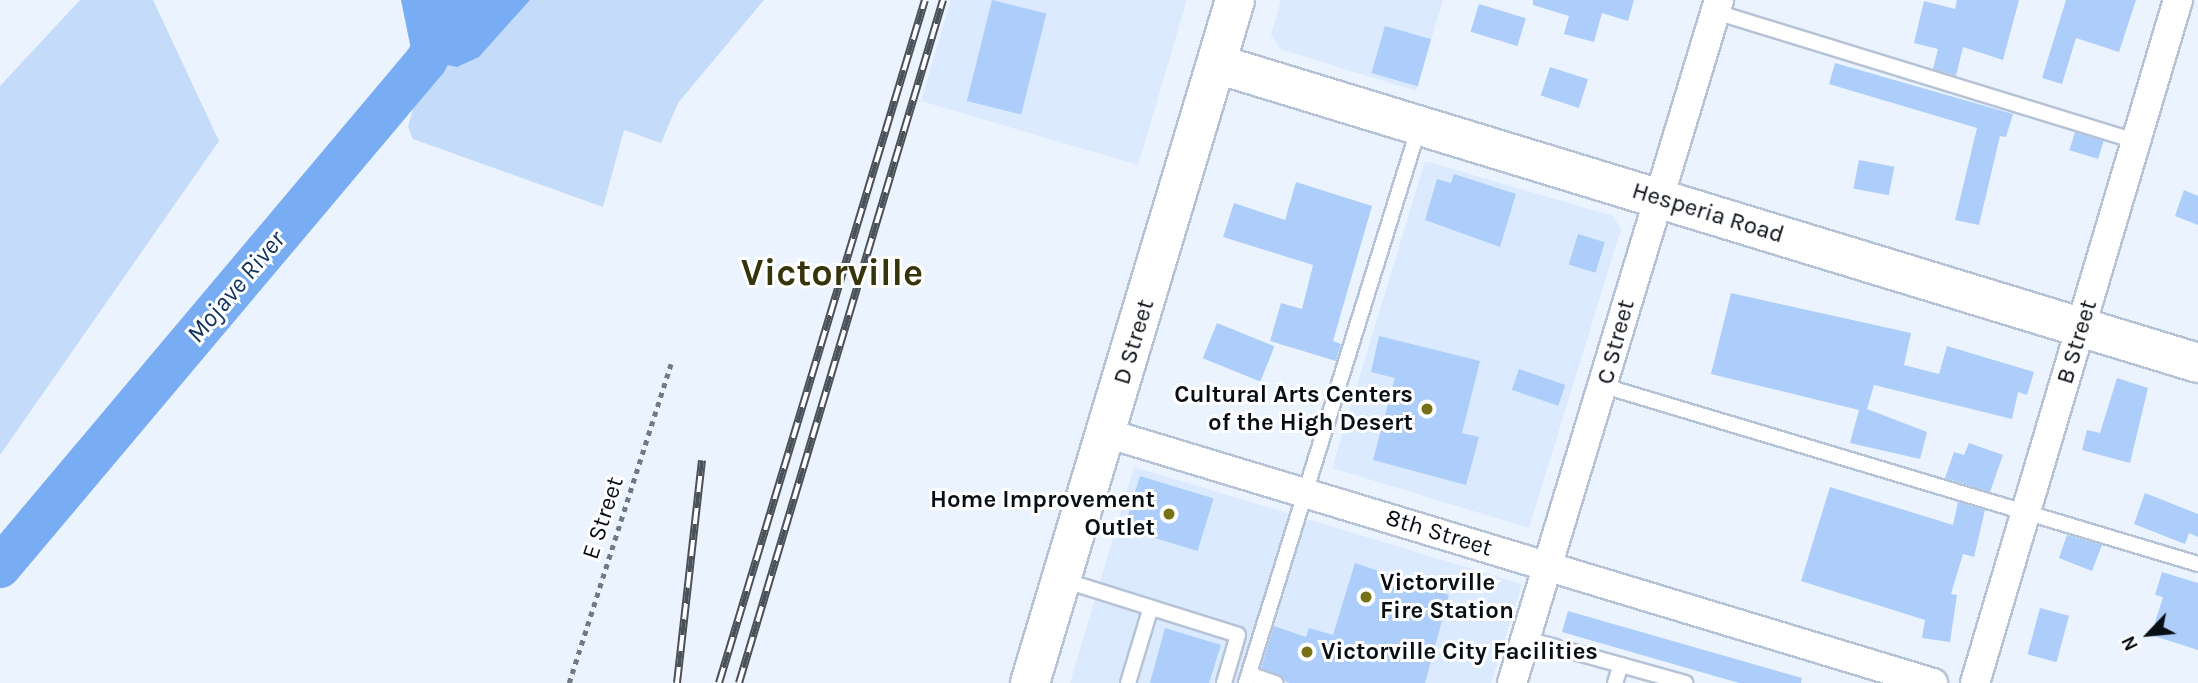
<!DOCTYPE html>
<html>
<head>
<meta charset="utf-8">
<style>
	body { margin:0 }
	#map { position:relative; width:2198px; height:683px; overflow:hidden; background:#ebf3ff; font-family:Karla,sans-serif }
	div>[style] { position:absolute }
	.built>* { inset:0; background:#dbeaff }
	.green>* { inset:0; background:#c5dbfa }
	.water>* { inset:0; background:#78adf4 }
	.river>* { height:42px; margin:-21px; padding:0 21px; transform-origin:21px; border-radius:21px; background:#78adf4 }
	.building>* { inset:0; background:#adcefa; transform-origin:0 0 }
	.path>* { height:4.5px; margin-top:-2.25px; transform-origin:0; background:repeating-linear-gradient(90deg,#737982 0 5px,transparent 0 10px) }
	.roads { filter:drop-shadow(2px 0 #b6c3d6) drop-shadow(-2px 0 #b6c3d6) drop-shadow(0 2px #b6c3d6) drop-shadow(0 -2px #b6c3d6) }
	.service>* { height:14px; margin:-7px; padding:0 7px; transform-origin:7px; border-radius:7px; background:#fff }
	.minor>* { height:28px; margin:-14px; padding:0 14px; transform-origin:14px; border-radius:14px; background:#fff }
	.secondary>* { height:38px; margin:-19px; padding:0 19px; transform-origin:19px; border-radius:19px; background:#fff }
	.primary>* { height:38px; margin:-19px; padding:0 19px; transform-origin:19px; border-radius:19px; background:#fff }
	.rail>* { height:8px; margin-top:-4px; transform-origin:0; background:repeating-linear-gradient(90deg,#fff 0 16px,#4b5159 0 32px); box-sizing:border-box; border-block:2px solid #4b5159 }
	.dots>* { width:19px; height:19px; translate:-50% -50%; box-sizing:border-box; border:4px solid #fff; border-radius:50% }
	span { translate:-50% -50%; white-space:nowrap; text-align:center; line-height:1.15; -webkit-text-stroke:6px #fff; paint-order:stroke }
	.street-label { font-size:24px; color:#0a0f15 }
	.poi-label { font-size:24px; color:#0a0f15; font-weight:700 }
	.right { translate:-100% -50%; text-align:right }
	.left { translate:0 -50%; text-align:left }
	.water-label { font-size:26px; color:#0e325e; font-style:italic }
	.town-label { font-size:38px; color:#36340a; font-weight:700 }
	.north { position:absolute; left:2114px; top:599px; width:70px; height:70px; -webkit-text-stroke:5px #fff; paint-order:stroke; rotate:244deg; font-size:19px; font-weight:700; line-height:28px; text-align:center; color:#0a0f15 }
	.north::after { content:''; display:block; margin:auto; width:24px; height:32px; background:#0a0f15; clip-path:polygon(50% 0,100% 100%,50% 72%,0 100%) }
</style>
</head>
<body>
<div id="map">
	<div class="built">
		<div style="clip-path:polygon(951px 0,1187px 0,1138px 165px,921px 101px)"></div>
		<div style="clip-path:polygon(1281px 0,1443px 0,1416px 91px,1280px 49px,1271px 35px)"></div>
		<div style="clip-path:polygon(1425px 161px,1613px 216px,1621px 229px,1529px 528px,1332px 468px)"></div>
		<div style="clip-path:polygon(1134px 467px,1522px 584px,1491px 683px,1070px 683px)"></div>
	</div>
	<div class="green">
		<div style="clip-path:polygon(80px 0,153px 0,219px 141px,0 455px,0 86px)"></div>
		<div style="clip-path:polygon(530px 0,764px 0,678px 103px,661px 143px,624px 130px,603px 207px,413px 139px,408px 127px,426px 61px,457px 67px,479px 57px)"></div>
	</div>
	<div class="water">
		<div style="clip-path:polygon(401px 0,530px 0,479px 57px,457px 67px,426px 61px,411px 49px)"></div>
	</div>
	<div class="river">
		<div style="left:0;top:567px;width:661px;rotate:-49.91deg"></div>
		<div style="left:426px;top:61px;width:70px;rotate:-60.9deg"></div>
	</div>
	<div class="building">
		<div style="left:992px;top:0;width:56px;height:104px;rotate:14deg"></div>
		<div style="clip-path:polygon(1533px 0,1634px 0,1628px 21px,1602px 13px,1594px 42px,1564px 34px,1569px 16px,1533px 5px)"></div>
		<div style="clip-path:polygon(1957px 0,2019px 0,2003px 60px,1963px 47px,1956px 76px,1933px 69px,1938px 49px,1914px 43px,1924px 1px,1955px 9px)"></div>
		<div style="clip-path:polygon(2066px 0,2136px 0,2119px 52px,2076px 38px,2062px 84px,2042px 78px)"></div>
		<div style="left:1479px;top:4px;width:49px;height:29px;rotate:17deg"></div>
		<div style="left:1385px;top:26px;width:48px;height:49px;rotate:16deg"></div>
		<div style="clip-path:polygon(1835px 63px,2013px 114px,2006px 137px,2000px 136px,1979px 225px,1955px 220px,1977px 128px,1829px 84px)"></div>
		<div style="left:1550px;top:67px;width:40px;height:30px;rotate:18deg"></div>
		<div style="left:2075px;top:132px;width:30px;height:19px;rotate:17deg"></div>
		<div style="left:1859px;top:160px;width:36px;height:29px;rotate:11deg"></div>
		<div style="clip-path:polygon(1454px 174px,1516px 194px,1500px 247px,1425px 220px,1437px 179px,1451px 183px)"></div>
		<div style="clip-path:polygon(1296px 182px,1372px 206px,1333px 341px,1341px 344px,1336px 361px,1270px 341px,1281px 303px,1302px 309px,1313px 265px,1223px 237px,1234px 203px,1285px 220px)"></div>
		<div style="clip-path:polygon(2184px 190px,2198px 196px,2198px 225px,2175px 216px)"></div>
		<div style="left:1578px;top:234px;width:28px;height:32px;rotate:17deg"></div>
		<div style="clip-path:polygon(1731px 293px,1911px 333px,1904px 365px,1939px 374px,1947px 346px,2034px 372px,2027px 395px,2018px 392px,2012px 419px,1874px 385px,1867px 409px,1927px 432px,1920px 459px,1850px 443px,1859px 410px,1711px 374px)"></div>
		<div style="left:1217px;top:323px;width:62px;height:38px;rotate:22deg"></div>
		<div style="clip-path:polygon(1379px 336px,1480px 361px,1462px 433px,1479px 437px,1466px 485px,1373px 460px,1395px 378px,1371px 372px)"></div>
		<div style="left:1519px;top:369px;width:49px;height:22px;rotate:19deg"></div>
		<div style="clip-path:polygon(2117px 378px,2148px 388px,2130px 463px,2082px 450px,2087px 430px,2100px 433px)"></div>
		<div style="clip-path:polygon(1969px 443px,2003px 455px,1990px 492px,1945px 478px,1954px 452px,1964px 455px)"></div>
		<div style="left:1140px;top:476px;width:77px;height:55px;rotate:17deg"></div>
		<div style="clip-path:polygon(1830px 487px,1953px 525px,1958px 502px,1985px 510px,1974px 557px,1963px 554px,1951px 594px,1957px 595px,1950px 642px,1922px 638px,1925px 620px,1801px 581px)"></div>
		<div style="clip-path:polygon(2145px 493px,2198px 514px,2198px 537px,2189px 533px,2185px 544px,2134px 524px)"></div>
		<div style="clip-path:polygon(2067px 535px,2102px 545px,2092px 571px,2059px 558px)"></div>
		<div style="clip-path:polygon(1355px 563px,1449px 595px,1425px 683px,1289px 683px,1261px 668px,1274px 626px,1306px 637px,1309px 628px,1333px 635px)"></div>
		<div style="clip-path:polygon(2162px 572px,2198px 583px,2198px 650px,2151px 635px,2163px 597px,2155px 595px)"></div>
		<div style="left:2040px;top:608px;width:30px;height:48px;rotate:15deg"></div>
		<div style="clip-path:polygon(1568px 611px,1802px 678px,1801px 683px,1739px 683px,1562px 632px)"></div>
		<div style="clip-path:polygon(1165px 628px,1221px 645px,1209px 683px,1150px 683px)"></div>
	</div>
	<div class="path">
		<div style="left:569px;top:683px;width:335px;rotate:-72.3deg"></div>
	</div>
	<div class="roads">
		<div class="service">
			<div style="left:1716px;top:12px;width:439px;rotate:17.1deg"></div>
			<div style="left:1604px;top:386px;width:620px;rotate:16.68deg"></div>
			<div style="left:1063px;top:580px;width:183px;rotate:17.4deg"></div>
			<div style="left:1238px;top:635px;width:50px;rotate:106.3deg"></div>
			<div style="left:1526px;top:639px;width:31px;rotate:15deg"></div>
			<div style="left:1567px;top:650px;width:123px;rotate:15.6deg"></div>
			<div style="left:1249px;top:674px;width:28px;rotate:19deg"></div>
			<div style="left:1128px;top:683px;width:76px;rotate:-73.2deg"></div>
			<div style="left:1246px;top:683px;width:582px;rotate:-72.72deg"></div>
			<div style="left:1615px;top:683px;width:19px;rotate:-72deg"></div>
		</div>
		<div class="minor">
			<div style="left:1106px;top:433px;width:864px;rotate:16.82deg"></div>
			<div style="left:1512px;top:683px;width:714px;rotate:-73.14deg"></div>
			<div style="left:1975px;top:683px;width:713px;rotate:-73.45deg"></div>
		</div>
		<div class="secondary">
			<div style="left:1217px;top:64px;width:1026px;rotate:16.95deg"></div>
		</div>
		<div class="primary">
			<div style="left:1030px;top:683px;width:713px;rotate:-73.29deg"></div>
		</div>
	</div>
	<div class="rail">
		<div style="left:677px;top:683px;width:224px;rotate:-83.6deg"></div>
		<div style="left:719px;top:683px;width:713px;rotate:-73.22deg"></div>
		<div style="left:739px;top:683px;width:713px;rotate:-73.37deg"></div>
	</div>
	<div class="dots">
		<div style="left:1427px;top:409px;background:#767114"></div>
		<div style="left:1169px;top:514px;background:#767114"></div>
		<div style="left:1366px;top:597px;background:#767114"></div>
		<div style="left:1307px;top:652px;background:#767114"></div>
	</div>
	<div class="street-label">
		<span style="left:1708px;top:213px;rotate:17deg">Hesperia Road</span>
		<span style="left:1134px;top:342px;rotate:-73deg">D Street</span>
		<span style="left:1616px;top:342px;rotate:-75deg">C Street</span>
		<span style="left:2077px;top:342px;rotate:-73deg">B Street</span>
		<span style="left:603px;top:518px;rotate:-72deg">E Street</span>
		<span style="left:1439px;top:533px;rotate:17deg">8th Street</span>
	</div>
	<div class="poi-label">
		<span class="right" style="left:1413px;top:409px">Cultural Arts Centers<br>of the High Desert</span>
		<span class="right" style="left:1155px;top:514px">Home Improvement<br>Outlet</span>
		<span class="left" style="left:1380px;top:597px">Victorville<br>Fire Station</span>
		<span class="left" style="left:1321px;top:652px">Victorville City Facilities</span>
	</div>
	<div class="water-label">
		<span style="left:236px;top:287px;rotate:-50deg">Mojave River</span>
	</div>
	<div class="town-label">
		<span style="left:832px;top:273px">Victorville</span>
	</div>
	<div class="north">N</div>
</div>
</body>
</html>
